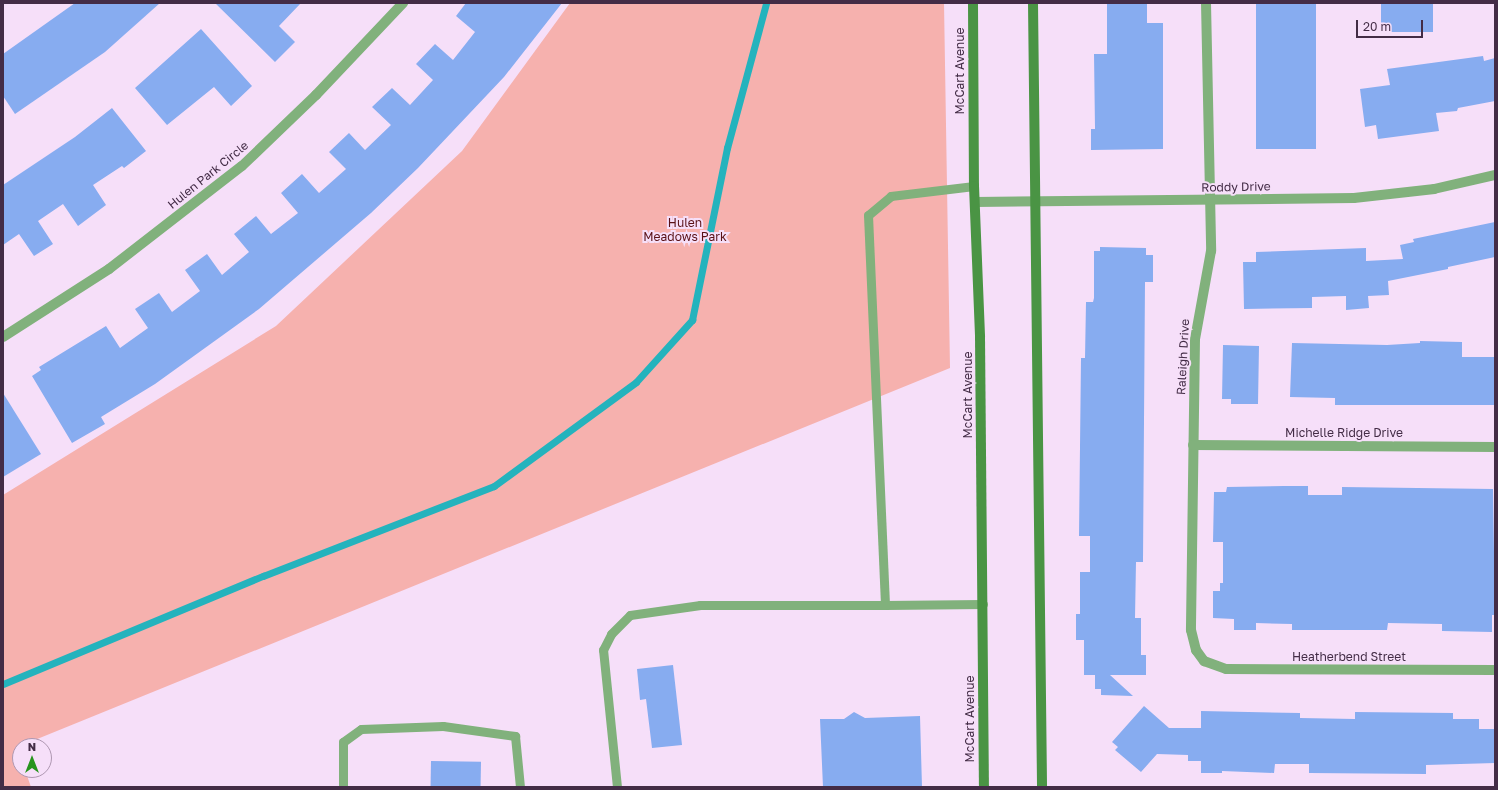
<!DOCTYPE html>
<html>
<head>
<meta charset="utf-8">
<style>
	body { margin:0 }
	#map { position:relative; width:1498px; height:790px; overflow:hidden; background:#f6dff9; font-family:"Golos Text",sans-serif }
	div>[style] { position:absolute }
	.green>* { inset:0; background:#f6b1ae }
	.stream>* { height:7px; margin:-3.5px; padding:0 3.5px; transform-origin:3.5px; border-radius:3.5px; background:#24b3bd }
	.building>* { inset:0; background:#87acf0; transform-origin:0 0 }
	.lane>* { height:9px; margin:-4.5px; padding:0 4.5px; transform-origin:4.5px; border-radius:4.5px; background:#81b17c }
	.street>* { height:10px; margin:-5px; padding:0 5px; transform-origin:5px; border-radius:5px; background:#81b17c }
	.secondary>* { height:10px; margin:-5px; padding:0 5px; transform-origin:5px; border-radius:5px; background:#4a9444 }
	span { translate:-50% -50%; white-space:nowrap; text-align:center; line-height:1.15; -webkit-text-stroke:4px #f6dff9; paint-order:stroke }
	.street-label { font-size:12px; color:#432c46 }
	.park-label { font-size:12px; color:#591116 }
	.frame { position:absolute; inset:0; border:4px solid #432c46; pointer-events:none }
	.north { position:absolute; left:12px; top:738px; width:40px; height:40px; box-sizing:border-box; background:#f6dff9; border:1px solid #ae97b1; border-radius:50%; rotate:0deg; font-size:11px; font-weight:700; line-height:16px; text-align:center; color:#432c46 }
	.north::after { content:''; display:block; margin:auto; width:14px; height:18px; background:#27941e; clip-path:polygon(50% 0,100% 100%,50% 72%,0 100%) }
	.scale { position:absolute; left:1356px; top:20px; width:67px; height:18px; box-sizing:border-box; border:2px solid #432c46; border-top:0; padding-left:5px; font-size:12px; line-height:14px; white-space:nowrap; color:#432c46; -webkit-text-stroke:3px #f6dff9; paint-order:stroke }
</style>
</head>
<body>
<div id="map">
	<div class="green">
		<div style="clip-path:polygon(570px 3px,944px 3px,950px 368px,20px 746px,17px 748px,20px 757px,20px 770px,25px 770px,31px 787px,3px 787px,3px 495px,276px 326px,462px 151px)"></div>
	</div>
	<div class="stream">
		<div style="left:3px;top:684px;width:282px;rotate:-22.6deg"></div>
		<div style="left:263px;top:576px;width:248px;rotate:-21.3deg"></div>
		<div style="left:494px;top:486px;width:176px;rotate:-36.2deg"></div>
		<div style="left:636px;top:382px;width:84px;rotate:-47.9deg"></div>
		<div style="left:692px;top:320px;width:176px;rotate:-78.5deg"></div>
		<div style="left:727px;top:148px;width:150px;rotate:-74.9deg"></div>
	</div>
	<div class="building">
		<div style="clip-path:polygon(75px 3px,160px 3px,105px 52px,15px 114px,3px 96px,3px 54px)"></div>
		<div style="clip-path:polygon(215px 3px,301px 3px,279px 26px,295px 42px,275px 62px)"></div>
		<div style="clip-path:polygon(466px 3px,562px 3px,504px 77px,418px 168px,371px 213px,259px 309px,155px 384px,101px 417px,105px 424px,72px 443px,32px 376px,41px 370px,39px 367px,106px 326px,120px 348px,148px 328px,135px 309px,159px 293px,172px 312px,200px 291px,185px 270px,207px 254px,222px 275px,249px 252px,234px 234px,256px 216px,271px 234px,298px 213px,281px 193px,302px 174px,319px 193px,346px 169px,329px 152px,349px 133px,365px 150px,391px 125px,372px 107px,392px 88px,410px 105px,433px 80px,416px 64px,435px 44px,453px 60px,475px 32px,456px 16px)"></div>
		<div style="clip-path:polygon(1107px 3px,1147px 3px,1147px 23px,1163px 23px,1163px 149px,1091px 150px,1091px 129px,1095px 129px,1094px 54px,1107px 54px)"></div>
		<div style="left:1256px;top:3px;width:60px;height:146px"></div>
		<div style="left:1381px;top:3px;width:52px;height:29px"></div>
		<div style="clip-path:polygon(201px 29px,252px 86px,231px 106px,214px 87px,167px 125px,135px 88px)"></div>
		<div style="clip-path:polygon(1483px 56px,1484px 61px,1495px 58px,1495px 101px,1458px 108px,1457px 111px,1436px 113px,1439px 131px,1378px 139px,1376px 125px,1365px 127px,1360px 89px,1390px 85px,1387px 69px)"></div>
		<div style="clip-path:polygon(112px 108px,146px 151px,124px 168px,122px 166px,93px 185px,106px 205px,78px 226px,63px 204px,38px 221px,53px 244px,34px 256px,19px 234px,3px 245px,3px 185px,75px 137px)"></div>
		<div style="clip-path:polygon(1495px 222px,1495px 257px,1448px 267px,1448px 269px,1388px 281px,1389px 295px,1368px 296px,1369px 308px,1346px 310px,1346px 296px,1312px 297px,1312px 308px,1244px 309px,1243px 262px,1256px 262px,1256px 252px,1366px 248px,1366px 261px,1403px 259px,1400px 245px,1414px 242px,1413px 239px)"></div>
		<div style="clip-path:polygon(1100px 247px,1146px 248px,1146px 255px,1153px 255px,1153px 282px,1145px 282px,1143px 562px,1136px 562px,1135px 618px,1141px 618px,1141px 655px,1146px 655px,1146px 675px,1110px 675px,1133px 696px,1101px 695px,1101px 689px,1095px 689px,1095px 675px,1084px 675px,1084px 640px,1076px 640px,1076px 614px,1080px 614px,1080px 572px,1090px 572px,1090px 536px,1079px 536px,1081px 358px,1085px 358px,1086px 302px,1093px 302px,1094px 298px,1094px 251px,1100px 251px)"></div>
		<div style="clip-path:polygon(1420px 341px,1462px 342px,1462px 357px,1495px 357px,1495px 405px,1335px 405px,1335px 398px,1290px 397px,1292px 343px,1387px 345px,1420px 343px)"></div>
		<div style="clip-path:polygon(1223px 345px,1259px 346px,1258px 404px,1231px 404px,1231px 399px,1222px 399px)"></div>
		<div style="clip-path:polygon(3px 393px,41px 454px,3px 477px)"></div>
		<div style="clip-path:polygon(1284px 486px,1308px 486px,1308px 495px,1342px 495px,1342px 487px,1493px 489px,1495px 615px,1492px 615px,1492px 632px,1442px 631px,1442px 624px,1388px 623px,1387px 630px,1292px 630px,1292px 624px,1256px 623px,1256px 630px,1234px 630px,1234px 619px,1213px 618px,1213px 591px,1220px 591px,1220px 583px,1223px 583px,1223px 542px,1213px 542px,1214px 492px,1226px 492px,1227px 487px)"></div>
		<div style="clip-path:polygon(673px 665px,682px 745px,652px 748px,646px 699px,640px 700px,637px 669px)"></div>
		<div style="clip-path:polygon(1144px 706px,1169px 728px,1201px 728px,1201px 711px,1300px 713px,1300px 718px,1355px 719px,1355px 712px,1453px 713px,1453px 719px,1479px 719px,1479px 729px,1495px 729px,1495px 763px,1426px 765px,1426px 774px,1309px 773px,1309px 764px,1275px 764px,1274px 773px,1222px 771px,1222px 773px,1201px 773px,1201px 761px,1188px 761px,1188px 755px,1157px 754px,1141px 772px,1115px 750px,1118px 747px,1112px 742px)"></div>
		<div style="clip-path:polygon(854px 712px,865px 718px,920px 716px,922px 787px,823px 787px,820px 719px,844px 719px)"></div>
		<div style="left:431px;top:761px;width:50px;height:26px;rotate:1deg"></div>
	</div>
	<div class="lane">
		<div style="left:974px;top:186px;width:84px;rotate:173.1deg"></div>
		<div style="left:891px;top:196px;width:30px;rotate:140deg"></div>
		<div style="left:868px;top:215px;width:390px;rotate:87.5deg"></div>
		<div style="left:885px;top:605px;width:98px;rotate:-0.6deg"></div>
		<div style="left:343px;top:787px;width:45px;rotate:-90deg"></div>
		<div style="left:343px;top:742px;width:22px;rotate:-36deg"></div>
		<div style="left:361px;top:729px;width:82px;rotate:-2.1deg"></div>
		<div style="left:443px;top:726px;width:73px;rotate:7.9deg"></div>
		<div style="left:515px;top:736px;width:51px;rotate:84.4deg"></div>
		<div style="left:617px;top:787px;width:138px;rotate:-95.8deg"></div>
		<div style="left:603px;top:650px;width:18px;rotate:-63deg"></div>
		<div style="left:611px;top:634px;width:27px;rotate:-45deg"></div>
		<div style="left:630px;top:615px;width:71px;rotate:-8.1deg"></div>
		<div style="left:700px;top:605px;width:185px"></div>
	</div>
	<div class="street">
		<div style="left:1206px;top:3px;width:248px;rotate:88.8deg"></div>
		<div style="left:1211px;top:251px;width:89px;rotate:100.3deg"></div>
		<div style="left:1195px;top:339px;width:291px;rotate:90.8deg"></div>
		<div style="left:1191px;top:630px;width:21px;rotate:76deg"></div>
		<div style="left:1196px;top:650px;width:14px;rotate:54deg"></div>
		<div style="left:1204px;top:661px;width:23px;rotate:20deg"></div>
		<div style="left:1226px;top:669px;width:269px;rotate:0.2deg"></div>
		<div style="left:975px;top:202px;width:379px;rotate:-0.6deg"></div>
		<div style="left:1354px;top:198px;width:81px;rotate:-6.4deg"></div>
		<div style="left:1434px;top:189px;width:63px;rotate:-12.9deg"></div>
		<div style="left:3px;top:337px;width:126px;rotate:-32.7deg"></div>
		<div style="left:109px;top:269px;width:168px;rotate:-37.8deg"></div>
		<div style="left:242px;top:166px;width:103px;rotate:-43.8deg"></div>
		<div style="left:316px;top:95px;width:127px;rotate:-46.6deg"></div>
		<div style="left:1193px;top:445px;width:302px;rotate:0.4deg"></div>
	</div>
	<div class="secondary">
		<div style="left:973px;top:3px;width:183px;rotate:89.7deg"></div>
		<div style="left:974px;top:186px;width:151px;rotate:87.7deg"></div>
		<div style="left:980px;top:337px;width:450px;rotate:89.5deg"></div>
		<div style="left:1033px;top:3px;width:784px;rotate:89.34deg"></div>
	</div>
	<div class="street-label">
		<span style="left:960px;top:71px;rotate:-90deg">McCart Avenue</span>
		<span style="left:208px;top:175px;rotate:-39deg">Hulen Park Circle</span>
		<span style="left:1236px;top:187px;rotate:-1deg">Roddy Drive</span>
		<span style="left:1183px;top:357px;rotate:-87deg">Raleigh Drive</span>
		<span style="left:968px;top:395px;rotate:-90deg">McCart Avenue</span>
		<span style="left:1344px;top:433px">Michelle Ridge Drive</span>
		<span style="left:1349px;top:657px">Heatherbend Street</span>
		<span style="left:970px;top:719px;rotate:-90deg">McCart Avenue</span>
	</div>
	<div class="park-label">
		<span style="left:685px;top:230px">Hulen<br>Meadows Park</span>
	</div>
	<div class="frame"></div>
	<div class="north">N</div>
	<div class="scale">20 m</div>
</div>
</body>
</html>
